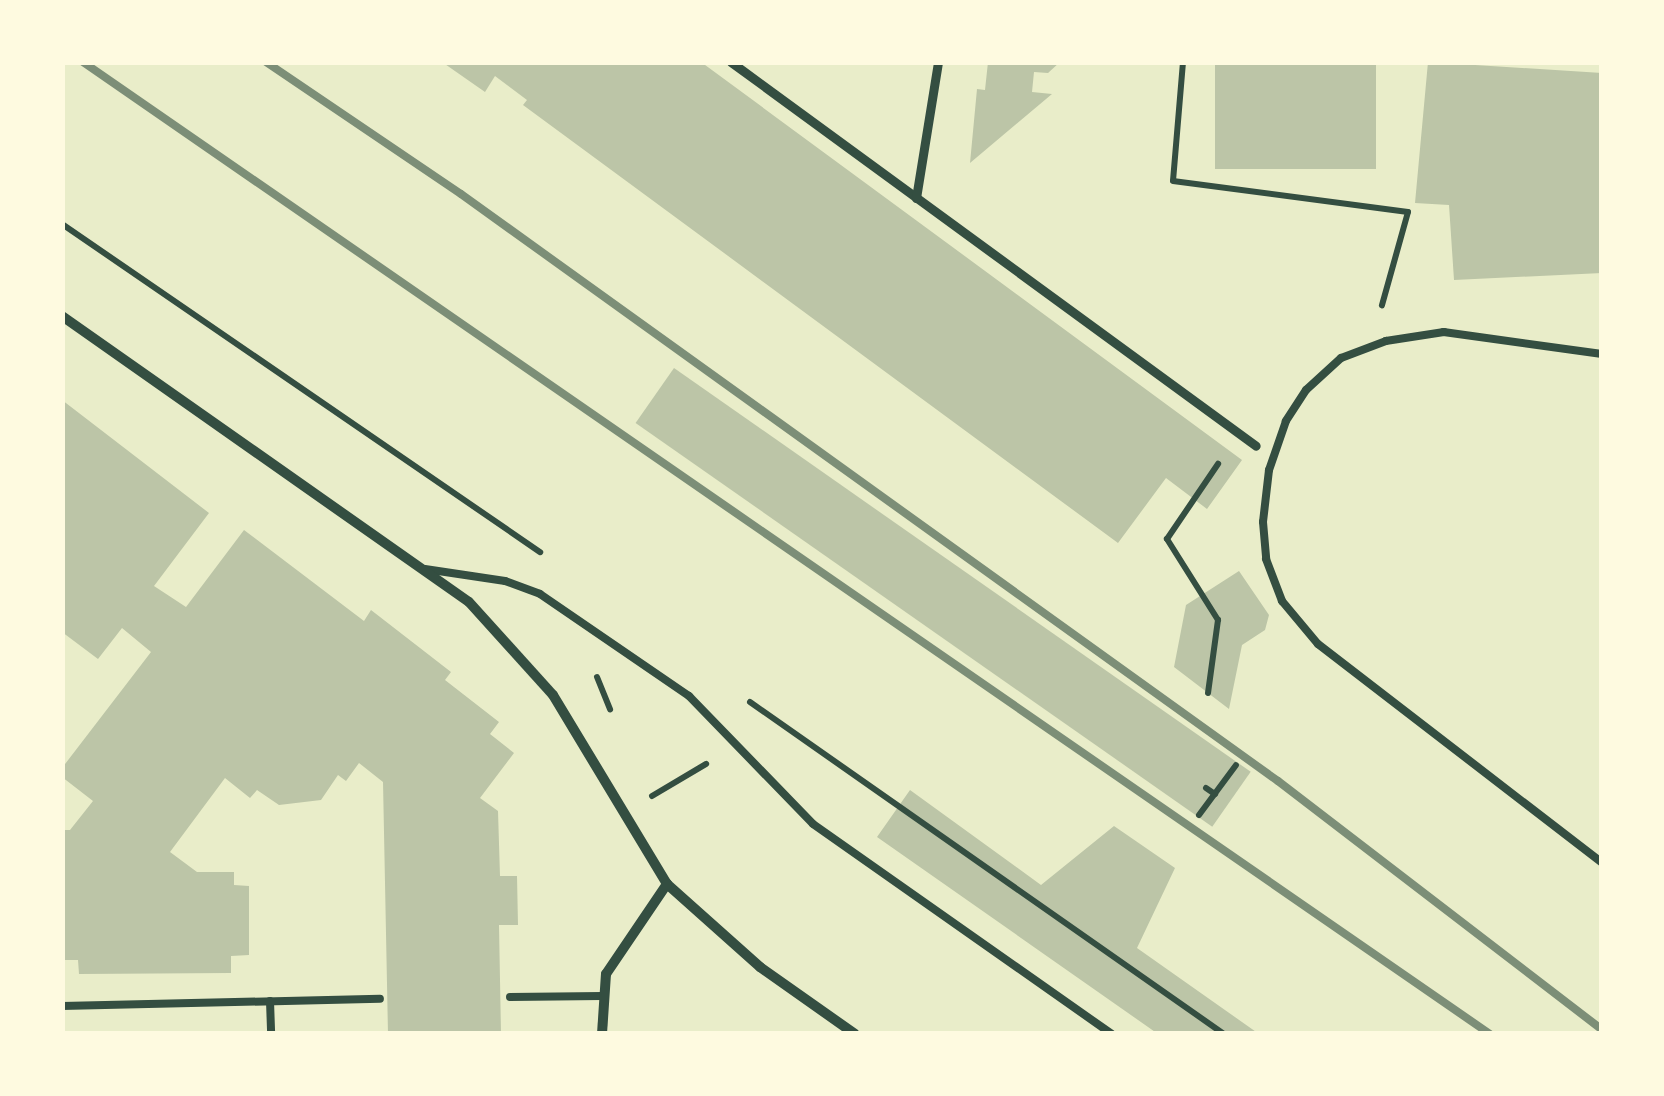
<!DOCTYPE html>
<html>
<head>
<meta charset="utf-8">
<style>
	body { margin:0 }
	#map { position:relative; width:1664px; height:1096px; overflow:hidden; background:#e9edc9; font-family:Montserrat,sans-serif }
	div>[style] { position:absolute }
	.building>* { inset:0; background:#bcc5a7; transform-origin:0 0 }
	.path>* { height:6px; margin:-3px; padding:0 3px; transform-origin:3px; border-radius:3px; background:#344e41 }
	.service>* { height:8px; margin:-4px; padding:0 4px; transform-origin:4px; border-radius:4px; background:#344e41 }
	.pedestrian>* { height:9px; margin:-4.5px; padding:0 4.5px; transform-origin:4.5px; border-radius:4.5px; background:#344e41 }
	.minor>* { height:10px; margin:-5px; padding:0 5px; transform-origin:5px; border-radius:5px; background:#344e41 }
	.rail>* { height:8px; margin:-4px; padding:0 4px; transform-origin:4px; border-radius:4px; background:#7c8e77 }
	span { translate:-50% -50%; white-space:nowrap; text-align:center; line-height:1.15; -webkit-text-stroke:9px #fefae0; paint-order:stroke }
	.frame { position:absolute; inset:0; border:65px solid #fefae0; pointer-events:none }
</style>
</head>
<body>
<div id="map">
	<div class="building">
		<div style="clip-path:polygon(442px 62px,701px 62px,1242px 460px,1207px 509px,1166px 478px,1118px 543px,523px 105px,527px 100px,495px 76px,485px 92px)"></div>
		<div style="clip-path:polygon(988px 62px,1060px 62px,1048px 73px,1034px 72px,1032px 92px,1052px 94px,970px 163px,977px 89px,985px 90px)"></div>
		<div style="left:1215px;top:62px;width:161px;height:107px"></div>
		<div style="clip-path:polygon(1428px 62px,1602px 73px,1602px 273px,1454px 280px,1449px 205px,1415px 203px)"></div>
		<div style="left:674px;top:368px;width:704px;height:67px;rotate:35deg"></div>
		<div style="clip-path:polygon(62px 400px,209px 513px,154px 586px,186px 607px,244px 530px,364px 621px,371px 610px,451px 672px,445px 680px,499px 722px,490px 734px,514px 753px,480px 798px,498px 811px,500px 876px,517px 876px,518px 925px,499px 925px,501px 1034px,388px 1034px,383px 782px,359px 763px,346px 781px,338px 775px,321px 800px,279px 805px,257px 790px,250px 798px,225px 778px,170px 852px,197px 872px,234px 872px,234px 885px,249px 886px,249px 955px,231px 956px,231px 973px,79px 974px,78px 960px,62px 960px,62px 830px,70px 830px,93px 801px,62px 777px,62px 768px,151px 652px,122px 628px,98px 659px,62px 632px)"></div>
		<div style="clip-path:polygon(1239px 571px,1269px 615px,1265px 630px,1242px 645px,1229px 709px,1174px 667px,1186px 605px)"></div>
		<div style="clip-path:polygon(910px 790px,1041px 885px,1114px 826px,1175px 868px,1137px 948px,1259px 1034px,1158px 1034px,877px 837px)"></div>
	</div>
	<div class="path">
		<div style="left:1183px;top:62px;width:119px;rotate:94.8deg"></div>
		<div style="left:1173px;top:181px;width:237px;rotate:7.5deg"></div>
		<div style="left:1408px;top:212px;width:97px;rotate:105.6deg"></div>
		<div style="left:62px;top:224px;width:580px;rotate:34.46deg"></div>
		<div style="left:597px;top:677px;width:35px;rotate:68deg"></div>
		<div style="left:1208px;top:693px;width:74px;rotate:-82.2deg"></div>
		<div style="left:1218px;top:620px;width:96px;rotate:-122.2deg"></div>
		<div style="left:1167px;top:539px;width:91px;rotate:-55.8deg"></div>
		<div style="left:750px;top:702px;width:579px;rotate:35.01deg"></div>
		<div style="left:1206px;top:788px;width:11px;rotate:34deg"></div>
		<div style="left:652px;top:796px;width:63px;rotate:-30.7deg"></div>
		<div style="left:1199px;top:815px;width:62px;rotate:-53.5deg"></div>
	</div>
	<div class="service">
		<div style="left:1602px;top:354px;width:160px;rotate:-172.1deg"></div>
		<div style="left:1444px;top:332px;width:59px;rotate:171.2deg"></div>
		<div style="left:1386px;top:341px;width:48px;rotate:159.3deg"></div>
		<div style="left:1341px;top:358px;width:47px;rotate:137.6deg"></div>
		<div style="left:1306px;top:390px;width:37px;rotate:123deg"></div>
		<div style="left:1286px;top:421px;width:52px;rotate:109.1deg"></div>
		<div style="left:1269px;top:470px;width:52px;rotate:96.6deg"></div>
		<div style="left:1263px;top:522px;width:37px;rotate:85deg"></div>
		<div style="left:1266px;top:559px;width:45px;rotate:69.1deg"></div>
		<div style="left:1282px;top:601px;width:56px;rotate:50.1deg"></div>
		<div style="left:1318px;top:644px;width:359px;rotate:37.6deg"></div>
		<div style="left:425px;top:569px;width:81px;rotate:8.5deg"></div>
		<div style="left:505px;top:581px;width:37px;rotate:20deg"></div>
		<div style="left:540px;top:594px;width:181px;rotate:34.4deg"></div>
		<div style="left:689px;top:696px;width:178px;rotate:45.9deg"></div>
		<div style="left:813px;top:824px;width:365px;rotate:35.1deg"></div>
		<div style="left:510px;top:997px;width:92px;rotate:-0.6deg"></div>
		<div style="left:270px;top:1001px;width:33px;rotate:88deg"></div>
		<div style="left:62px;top:1006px;width:318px;rotate:-1.3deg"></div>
	</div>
	<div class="pedestrian">
		<div style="left:731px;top:62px;width:650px;rotate:36.18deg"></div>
		<div style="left:916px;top:198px;width:138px;rotate:-80.8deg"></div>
	</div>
	<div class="minor">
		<div style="left:62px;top:316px;width:497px;rotate:35.1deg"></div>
		<div style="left:469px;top:602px;width:125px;rotate:47.9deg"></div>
		<div style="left:553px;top:695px;width:221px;rotate:58.9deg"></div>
		<div style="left:667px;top:884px;width:125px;rotate:41.7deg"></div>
		<div style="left:760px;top:967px;width:116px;rotate:35.2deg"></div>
		<div style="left:602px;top:1034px;width:60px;rotate:-86.2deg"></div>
		<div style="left:606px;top:974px;width:109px;rotate:-55.9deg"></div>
	</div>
	<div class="rail">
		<div style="left:83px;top:62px;width:1710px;rotate:34.64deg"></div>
		<div style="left:266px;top:62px;width:235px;rotate:34.1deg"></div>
		<div style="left:461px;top:194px;width:1006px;rotate:35.7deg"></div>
		<div style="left:1278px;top:781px;width:409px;rotate:37.5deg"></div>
	</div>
	<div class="frame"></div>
</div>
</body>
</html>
